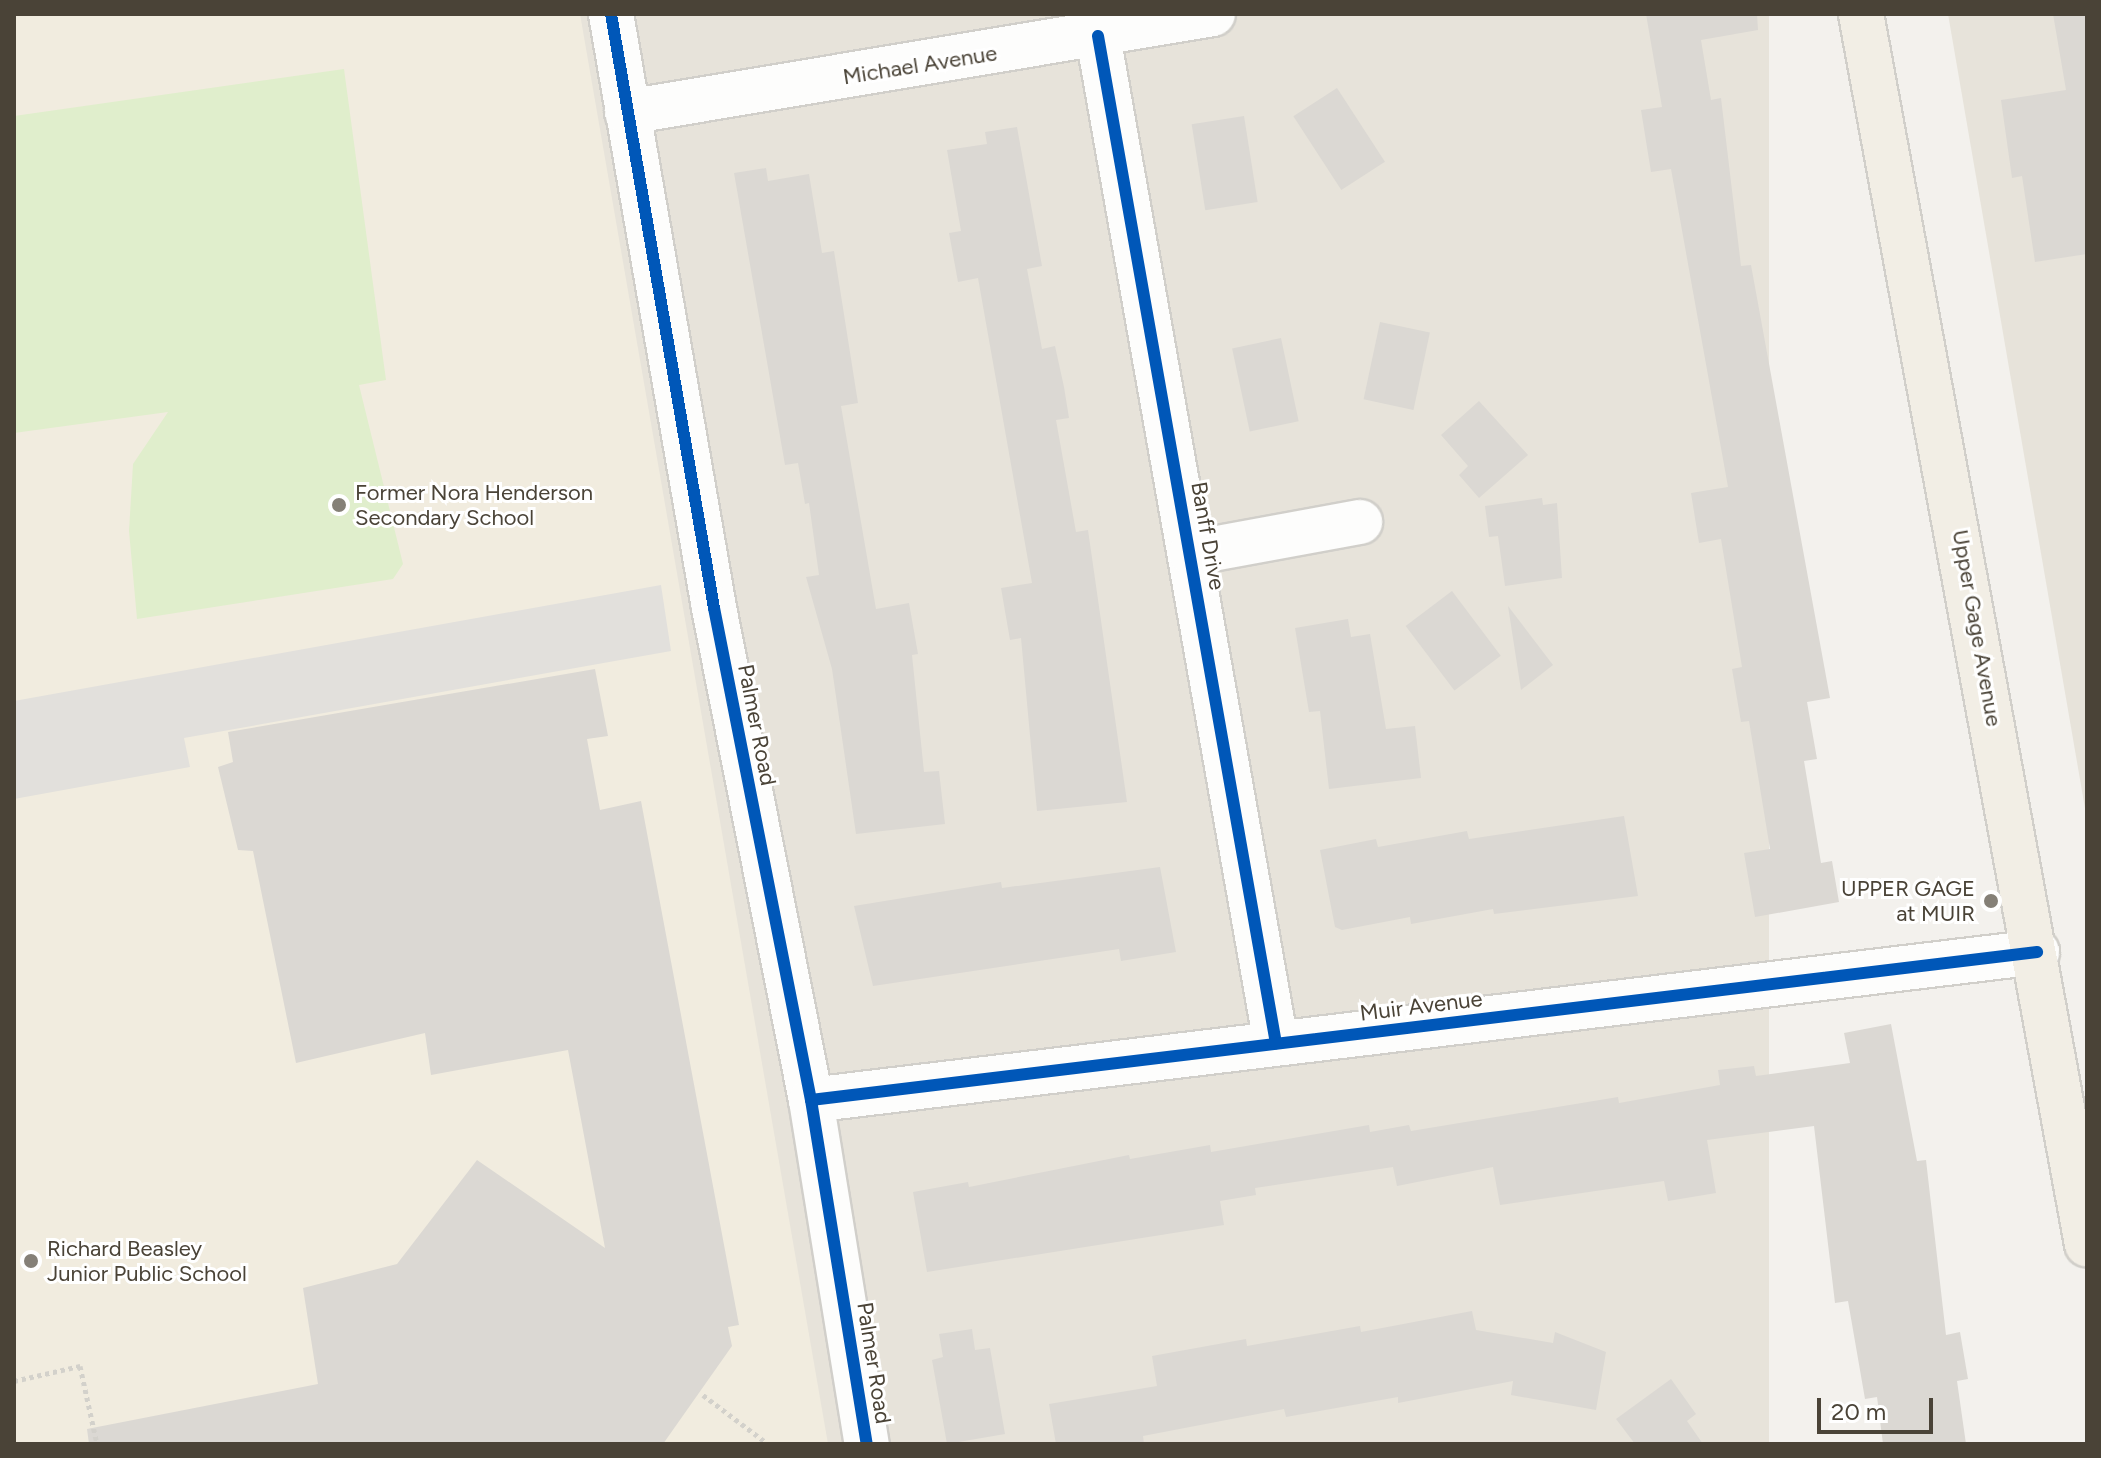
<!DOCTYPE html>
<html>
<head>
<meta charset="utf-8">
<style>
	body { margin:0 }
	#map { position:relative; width:2101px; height:1458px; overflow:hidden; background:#f3f1ed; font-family:Figtree,sans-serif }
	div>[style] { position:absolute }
	.residential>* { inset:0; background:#e7e3da; transform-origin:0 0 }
	.education>* { inset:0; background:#f1ecdf }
	.green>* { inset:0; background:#e0eecc }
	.parking>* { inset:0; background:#e2e0dc }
	.building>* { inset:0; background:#dbd8d3; transform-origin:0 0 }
	.path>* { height:5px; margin-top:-2.5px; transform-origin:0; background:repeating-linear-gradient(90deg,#d3d1cb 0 4px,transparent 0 8px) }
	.roads { filter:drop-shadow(2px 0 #d1cfca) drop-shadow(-2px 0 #d1cfca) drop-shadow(0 2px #d1cfca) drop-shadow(0 -2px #d1cfca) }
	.minor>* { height:44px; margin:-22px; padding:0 22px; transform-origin:22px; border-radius:22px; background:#fdfdfc }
	.major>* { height:44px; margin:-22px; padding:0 22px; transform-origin:22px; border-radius:22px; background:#f2eee5 }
	.cycleway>* { height:12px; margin:-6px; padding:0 6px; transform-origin:6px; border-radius:6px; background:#0057b8 }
	.dots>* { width:22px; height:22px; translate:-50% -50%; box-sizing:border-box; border:4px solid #fff; border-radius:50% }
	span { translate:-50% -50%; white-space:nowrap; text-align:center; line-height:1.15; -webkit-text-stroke:6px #fff; paint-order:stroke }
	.street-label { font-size:22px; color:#4a4337 }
	.poi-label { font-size:22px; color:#4a4337 }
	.left { translate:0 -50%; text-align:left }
	.right { translate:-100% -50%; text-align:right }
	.frame { position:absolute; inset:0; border:16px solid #4a4337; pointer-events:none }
	.scale { position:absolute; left:1817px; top:1398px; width:116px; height:36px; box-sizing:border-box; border:4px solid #4a4337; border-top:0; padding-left:10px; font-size:24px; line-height:28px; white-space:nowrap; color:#4a4337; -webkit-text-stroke:6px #fff; paint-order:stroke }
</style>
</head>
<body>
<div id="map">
	<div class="residential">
		<div style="left:14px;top:14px;width:1755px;height:1430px"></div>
		<div style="clip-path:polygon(1948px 14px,2087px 14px,2087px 820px)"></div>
	</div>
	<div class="education">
		<div style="clip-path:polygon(14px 14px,580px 14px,828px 1444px,14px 1444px)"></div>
	</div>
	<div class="green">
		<div style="clip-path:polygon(344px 69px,386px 380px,359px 385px,403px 564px,393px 579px,137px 619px,129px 531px,133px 464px,168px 412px,14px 433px,14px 116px)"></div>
	</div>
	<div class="parking">
		<div style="clip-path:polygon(661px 585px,671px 651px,184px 738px,190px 767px,14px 799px,14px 701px)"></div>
	</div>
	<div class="building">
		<div style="clip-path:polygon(1646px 14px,1757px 14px,1758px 30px,1701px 40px,1711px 100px,1721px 98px,1741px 266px,1751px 265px,1830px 698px,1807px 702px,1817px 759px,1804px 761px,1821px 863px,1832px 861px,1839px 902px,1755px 917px,1744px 853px,1770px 849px,1749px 721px,1741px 722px,1732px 669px,1742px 667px,1721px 539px,1699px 543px,1691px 493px,1728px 487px,1671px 169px,1651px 172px,1641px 110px,1662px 107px)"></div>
		<div style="clip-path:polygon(2053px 14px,2087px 14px,2087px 254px,2035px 262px,2022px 176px,2012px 178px,2001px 100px,2066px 90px)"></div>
		<div style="left:1337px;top:88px;width:88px;height:52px;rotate:57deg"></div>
		<div style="left:1244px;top:116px;width:87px;height:53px;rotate:81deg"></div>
		<div style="clip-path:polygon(1017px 127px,1042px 266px,1027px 269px,1042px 349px,1055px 346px,1064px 387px,1069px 418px,1056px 420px,1076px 532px,1088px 530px,1127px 802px,1037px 811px,1021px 638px,1010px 640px,1001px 588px,1032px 583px,978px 278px,958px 282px,949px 233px,961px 231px,947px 150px,987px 144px,985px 132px)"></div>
		<div style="clip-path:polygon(766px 168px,768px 181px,809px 174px,822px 253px,834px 251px,858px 403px,841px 406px,876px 609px,909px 603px,918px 654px,912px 655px,924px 772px,939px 771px,945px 824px,856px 834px,832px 669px,806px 577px,819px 575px,809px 503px,805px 504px,798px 463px,785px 465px,734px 173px)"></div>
		<div style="left:1380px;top:322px;width:51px;height:79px;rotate:12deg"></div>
		<div style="left:1281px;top:338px;width:85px;height:50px;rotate:78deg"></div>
		<div style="clip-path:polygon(1479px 401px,1528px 455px,1479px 498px,1459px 475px,1468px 466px,1441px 435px)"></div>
		<div style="clip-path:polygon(1542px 498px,1543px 505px,1557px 503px,1562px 578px,1505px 586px,1498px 536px,1489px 537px,1485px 506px)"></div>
		<div style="left:1452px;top:591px;width:81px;height:58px;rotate:53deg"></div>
		<div style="clip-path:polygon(1508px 606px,1553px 665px,1521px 690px)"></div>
		<div style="clip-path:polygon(1348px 619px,1351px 637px,1370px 634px,1386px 729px,1415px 726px,1421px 778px,1329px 789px,1320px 711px,1309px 712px,1295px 628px)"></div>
		<div style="clip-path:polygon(595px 669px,608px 736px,587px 739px,600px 810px,641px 801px,739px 1325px,728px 1327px,732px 1346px,663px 1444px,89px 1444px,87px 1429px,318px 1384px,303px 1288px,397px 1264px,477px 1160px,605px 1248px,568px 1050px,431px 1075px,425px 1033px,296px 1063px,253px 851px,238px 850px,218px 767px,233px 762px,228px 732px)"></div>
		<div style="clip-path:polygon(1624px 816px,1638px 896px,1494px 914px,1493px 909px,1411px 924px,1410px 917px,1342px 930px,1335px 927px,1320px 850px,1376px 839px,1378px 847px,1467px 831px,1469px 839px)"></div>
		<div style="clip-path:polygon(1160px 867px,1176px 952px,1121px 961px,1119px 949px,873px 986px,854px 906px,1001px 882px,1002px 888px)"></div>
		<div style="clip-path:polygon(1891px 1024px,1917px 1161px,1926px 1160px,1946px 1335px,1960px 1332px,1968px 1379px,1957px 1381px,1966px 1444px,1883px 1444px,1877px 1397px,1865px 1399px,1848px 1301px,1835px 1303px,1814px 1126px,1707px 1140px,1716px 1193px,1668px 1201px,1664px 1181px,1500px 1205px,1493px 1167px,1397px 1186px,1393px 1167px,1255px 1188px,1256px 1195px,1220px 1201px,1224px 1225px,927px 1272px,913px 1192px,968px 1182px,969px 1187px,1129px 1155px,1130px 1159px,1210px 1145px,1211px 1152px,1369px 1125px,1370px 1132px,1409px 1125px,1411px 1131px,1618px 1097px,1619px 1103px,1720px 1085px,1718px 1070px,1754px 1066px,1756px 1076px,1850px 1063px,1844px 1033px)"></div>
		<div style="clip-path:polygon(1472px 1311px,1476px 1330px,1553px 1343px,1555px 1332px,1606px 1352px,1596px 1410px,1511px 1395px,1513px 1381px,1398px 1403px,1398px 1397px,1286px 1417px,1284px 1409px,1143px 1436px,1144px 1444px,1056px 1444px,1049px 1404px,1157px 1386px,1152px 1356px,1246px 1339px,1247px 1346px,1360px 1326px,1361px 1332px)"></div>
		<div style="clip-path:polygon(972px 1329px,975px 1350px,990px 1348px,1005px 1434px,947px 1444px,932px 1360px,943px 1357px,939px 1334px)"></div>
		<div style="clip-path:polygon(1671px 1379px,1696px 1414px,1687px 1421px,1703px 1444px,1635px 1444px,1616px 1419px)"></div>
	</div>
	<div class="path">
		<div style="left:14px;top:1381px;width:68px;rotate:-12.8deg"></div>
		<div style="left:80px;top:1366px;width:80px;rotate:77.7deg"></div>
		<div style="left:703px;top:1395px;width:81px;rotate:37deg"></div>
	</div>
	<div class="roads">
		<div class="minor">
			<div style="left:611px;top:14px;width:603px;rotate:80.16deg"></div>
			<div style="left:714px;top:608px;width:501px;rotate:78.85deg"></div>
			<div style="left:811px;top:1100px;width:349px;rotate:80.8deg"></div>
			<div style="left:1098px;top:36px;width:1023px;rotate:79.98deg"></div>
			<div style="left:627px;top:112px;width:594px;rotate:-9.49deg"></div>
			<div style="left:1191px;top:553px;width:172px;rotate:-10.4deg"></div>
			<div style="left:811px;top:1100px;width:1235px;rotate:-6.88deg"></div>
		</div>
		<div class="major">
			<div style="left:1861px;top:14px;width:1251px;rotate:79.59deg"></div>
		</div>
	</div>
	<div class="cycleway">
		<div style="left:611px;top:14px;width:603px;rotate:80.16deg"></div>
		<div style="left:714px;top:608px;width:501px;rotate:78.85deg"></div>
		<div style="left:811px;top:1100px;width:349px;rotate:80.8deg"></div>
		<div style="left:1098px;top:36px;width:1023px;rotate:79.98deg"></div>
		<div style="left:811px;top:1100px;width:1235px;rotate:-6.88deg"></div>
	</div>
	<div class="dots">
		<div style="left:339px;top:505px;background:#858077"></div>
		<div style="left:1991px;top:901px;background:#858077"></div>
		<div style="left:31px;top:1261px;background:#858077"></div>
	</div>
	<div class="street-label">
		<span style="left:920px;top:65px;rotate:-9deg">Michael Avenue</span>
		<span style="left:1208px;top:536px;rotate:80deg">Banff Drive</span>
		<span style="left:1977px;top:628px;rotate:80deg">Upper Gage Avenue</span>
		<span style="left:757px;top:725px;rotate:79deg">Palmer Road</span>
		<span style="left:1421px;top:1006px;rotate:-7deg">Muir Avenue</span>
		<span style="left:874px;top:1363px;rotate:81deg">Palmer Road</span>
	</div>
	<div class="poi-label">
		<span class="left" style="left:355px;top:505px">Former Nora Henderson<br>Secondary School</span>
		<span class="right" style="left:1975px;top:901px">UPPER GAGE<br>at MUIR</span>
		<span class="left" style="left:47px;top:1261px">Richard Beasley<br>Junior Public School</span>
	</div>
	<div class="frame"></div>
	<div class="scale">20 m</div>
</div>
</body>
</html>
